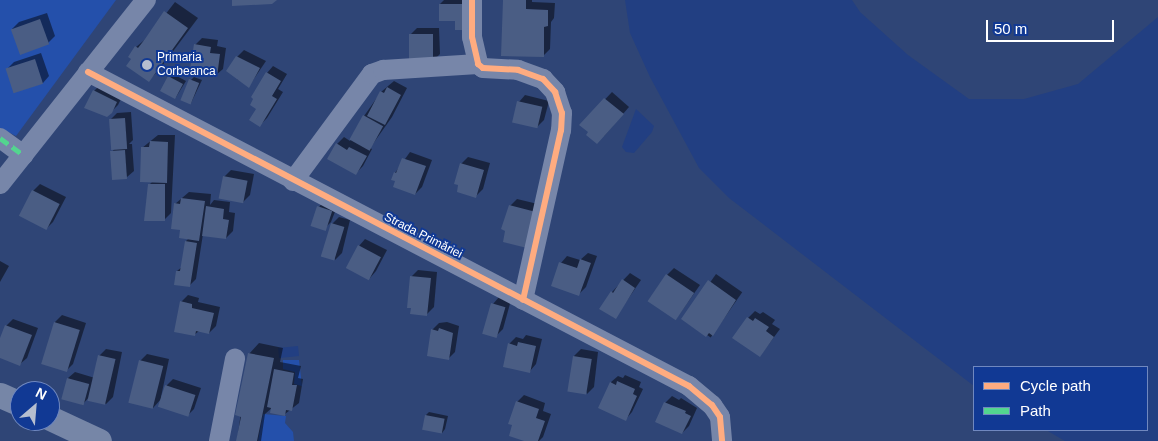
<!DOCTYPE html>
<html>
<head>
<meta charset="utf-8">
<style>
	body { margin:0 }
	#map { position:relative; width:1158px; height:441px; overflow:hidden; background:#2f4576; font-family:Helvetica,sans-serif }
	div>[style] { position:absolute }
	.green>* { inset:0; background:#2450ab }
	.water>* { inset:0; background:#223f82; transform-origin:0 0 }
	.shadow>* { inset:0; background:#0007; transform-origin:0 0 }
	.building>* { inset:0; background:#4a5d84; transform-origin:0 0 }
	.minor>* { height:20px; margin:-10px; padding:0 10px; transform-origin:10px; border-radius:10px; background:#7786a9 }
	.major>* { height:25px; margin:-12.5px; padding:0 12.5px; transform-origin:12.5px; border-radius:12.5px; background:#7686a7 }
	.quiet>* { height:5px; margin-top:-2.5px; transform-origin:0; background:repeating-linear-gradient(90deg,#53d58f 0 10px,transparent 0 15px) }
	.cycleway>* { height:6px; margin:-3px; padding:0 3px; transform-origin:3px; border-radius:3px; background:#ffac80 }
	.dots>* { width:14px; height:14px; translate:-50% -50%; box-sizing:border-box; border:2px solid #113994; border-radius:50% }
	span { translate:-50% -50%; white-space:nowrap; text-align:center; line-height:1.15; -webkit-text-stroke:4px #113994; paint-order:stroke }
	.poi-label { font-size:12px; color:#fff }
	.left { translate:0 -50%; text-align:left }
	.street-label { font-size:12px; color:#fff }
	.legend { position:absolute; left:973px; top:366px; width:175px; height:65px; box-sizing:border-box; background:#113994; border:1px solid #7088bf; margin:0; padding:6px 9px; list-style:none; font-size:15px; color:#fff }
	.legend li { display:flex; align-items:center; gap:10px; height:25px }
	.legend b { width:25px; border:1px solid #7088bf }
	.north { position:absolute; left:10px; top:381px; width:50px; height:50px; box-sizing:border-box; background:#113994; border:1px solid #7088bf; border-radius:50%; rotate:27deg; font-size:14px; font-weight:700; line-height:20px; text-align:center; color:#fff }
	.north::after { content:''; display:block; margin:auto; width:18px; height:22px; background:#b6becf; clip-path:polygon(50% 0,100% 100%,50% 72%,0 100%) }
	.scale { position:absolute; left:986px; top:20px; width:128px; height:22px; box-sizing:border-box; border:2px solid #fff; border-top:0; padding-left:6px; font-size:15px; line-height:18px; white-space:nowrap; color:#fff; -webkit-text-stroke:4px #113994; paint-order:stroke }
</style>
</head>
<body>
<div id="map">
	<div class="green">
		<div style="clip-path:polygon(0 0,116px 0,16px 136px,0 128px)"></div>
		<div style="clip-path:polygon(283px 360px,299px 360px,302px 386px,294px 384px,295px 372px,283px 369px)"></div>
		<div style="clip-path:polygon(263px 414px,286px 416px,285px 423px,293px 432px,294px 441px,258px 441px)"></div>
	</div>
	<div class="water">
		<div style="clip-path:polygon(625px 0,852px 0,860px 12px,908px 55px,969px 99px,1024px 99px,1078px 84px,1158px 17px,1158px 441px,1065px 441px,1046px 430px,1147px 430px,1147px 367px,974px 367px,974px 386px,729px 198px,699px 168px,650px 77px,630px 33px)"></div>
		<div style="clip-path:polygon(636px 109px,654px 126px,652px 132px,634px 153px,626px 152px,622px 147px)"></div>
		<div style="left:298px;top:346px;width:10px;height:20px;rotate:84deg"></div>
	</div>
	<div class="shadow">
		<div style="clip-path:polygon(444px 0,472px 0,456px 19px,440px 4px)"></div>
		<div style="clip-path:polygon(504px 0,532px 0,532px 2px,555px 3px,554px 18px,551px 22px,550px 49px,543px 56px)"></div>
		<div style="clip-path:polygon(175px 2px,198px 18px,159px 70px,149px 80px,132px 58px,136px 47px,147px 38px)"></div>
		<div style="clip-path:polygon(47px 13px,55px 36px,48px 43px,12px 29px,19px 22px)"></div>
		<div style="clip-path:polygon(417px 28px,439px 28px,440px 54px,433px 61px,410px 35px)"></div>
		<div style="clip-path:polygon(202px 38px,218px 40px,217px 46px,226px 48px,223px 69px,216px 75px,195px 45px)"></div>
		<div style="clip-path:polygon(244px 50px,266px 61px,249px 86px,237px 79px,237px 57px)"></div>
		<div style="clip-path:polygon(41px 53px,49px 76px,43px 83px,15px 92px,7px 69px,14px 62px)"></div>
		<div style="clip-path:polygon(273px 66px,287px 74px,278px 89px,283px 92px,267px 118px,260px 125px,257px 108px,267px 73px)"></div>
		<div style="clip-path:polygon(173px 74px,186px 81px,176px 97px,169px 77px)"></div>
		<div style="clip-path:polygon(194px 77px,202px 80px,191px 103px,191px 80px)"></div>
		<div style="clip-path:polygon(394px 81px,407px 88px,392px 117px,370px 148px,372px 149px,363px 166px,356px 173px,337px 144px,344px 137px,350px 141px,364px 116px,381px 92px)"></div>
		<div style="clip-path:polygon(101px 84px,123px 95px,118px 105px,111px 112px,94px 91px)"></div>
		<div style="clip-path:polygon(612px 92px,629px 107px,604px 136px,589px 132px,581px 125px)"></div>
		<div style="clip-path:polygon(525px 95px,549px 101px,544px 120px,537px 127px,519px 102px)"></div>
		<div style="clip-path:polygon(131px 112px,133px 140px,129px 144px,132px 144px,134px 171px,127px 177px,112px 152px,115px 148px,110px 120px,117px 113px)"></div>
		<div style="clip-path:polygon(158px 135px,175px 135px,171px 213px,164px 220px,149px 185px,153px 181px,142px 148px)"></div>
		<div style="clip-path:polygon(410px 152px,432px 160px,422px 187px,415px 194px,396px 181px,395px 173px)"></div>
		<div style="clip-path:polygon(468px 157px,490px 163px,483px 189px,476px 196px,461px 164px)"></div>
		<div style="clip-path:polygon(231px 170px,254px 174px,250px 195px,243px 202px,224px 177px)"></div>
		<div style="clip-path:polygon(40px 184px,66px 197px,53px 222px,46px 229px,33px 191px)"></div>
		<div style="clip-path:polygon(189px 192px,211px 194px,210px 205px,214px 200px,230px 202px,229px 212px,235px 213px,233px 231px,226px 238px,203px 234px,196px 279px,189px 286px,177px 271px,182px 267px,186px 241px,189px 238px,181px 229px,175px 204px)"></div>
		<div style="clip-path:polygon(517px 199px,542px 205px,533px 239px,510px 206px)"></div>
		<div style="clip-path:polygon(325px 200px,338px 204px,331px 222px,324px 229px,319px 207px)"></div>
		<div style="clip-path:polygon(339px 217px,350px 220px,342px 253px,335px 260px,332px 224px)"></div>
		<div style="clip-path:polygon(365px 239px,387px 250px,376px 271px,370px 278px,359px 246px)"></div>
		<div style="clip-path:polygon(588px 253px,597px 256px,586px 287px,579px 294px,561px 263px,567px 256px,580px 260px)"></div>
		<div style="clip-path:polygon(0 261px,9px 266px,0 282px)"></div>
		<div style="clip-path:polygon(674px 268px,700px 285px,676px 319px,667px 275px)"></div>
		<div style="clip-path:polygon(418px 270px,437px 272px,434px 307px,427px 314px,411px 277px)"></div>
		<div style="clip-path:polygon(630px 273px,641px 280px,615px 318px,601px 309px,612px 292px)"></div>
		<div style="left:716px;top:274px;width:32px;height:55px;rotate:35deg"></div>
		<div style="clip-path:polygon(188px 295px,199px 298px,198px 302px,220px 307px,216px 326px,209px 333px,199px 331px,194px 335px,181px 302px)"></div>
		<div style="clip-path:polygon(499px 297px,511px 300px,503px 329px,496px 336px,493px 304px)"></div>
		<div style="clip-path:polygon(755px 311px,760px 314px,763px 312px,775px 320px,772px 324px,780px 329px,760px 356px,748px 318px)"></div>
		<div style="clip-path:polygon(62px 315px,86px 323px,73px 364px,66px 371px,55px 322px)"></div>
		<div style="clip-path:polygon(13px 319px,38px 328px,27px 358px,20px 364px,0 357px,0 342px,6px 326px)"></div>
		<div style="clip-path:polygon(447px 322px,459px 326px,455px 352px,448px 359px,432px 330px,439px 323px)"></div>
		<div style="clip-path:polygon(526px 335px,542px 339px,536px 364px,530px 371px,509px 344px,516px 337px,523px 339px)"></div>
		<div style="clip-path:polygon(259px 343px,283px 348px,280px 362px,301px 366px,298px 378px,303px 379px,299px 403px,285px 414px,273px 407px,265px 414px,261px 441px,237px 441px,249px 354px)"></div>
		<div style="clip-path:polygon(106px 349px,122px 352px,113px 397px,106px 404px,91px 395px,82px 405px,68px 378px,75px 372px,95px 378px,99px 356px)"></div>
		<div style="clip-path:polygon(581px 349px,598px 352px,594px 387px,587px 394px,574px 356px)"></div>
		<div style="clip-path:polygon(147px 354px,169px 359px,161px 397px,163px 397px,167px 385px,173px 379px,201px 388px,194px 409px,187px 416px,162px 398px,153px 408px,140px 361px)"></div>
		<div style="clip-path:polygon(625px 375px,641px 382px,639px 387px,643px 389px,632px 412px,626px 419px,611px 382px,618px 376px,623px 378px)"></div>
		<div style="clip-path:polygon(524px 395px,545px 403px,543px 411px,551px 414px,543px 437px,539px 441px,528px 441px,517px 402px)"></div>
		<div style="clip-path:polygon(672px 396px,679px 400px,681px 398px,697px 408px,689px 426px,682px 433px,665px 403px)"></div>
		<div style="clip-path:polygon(429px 412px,448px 416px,445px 429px,442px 433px,426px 415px)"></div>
	</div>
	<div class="building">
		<div style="clip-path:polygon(232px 0,277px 0,272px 4px,232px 6px)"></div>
		<div style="clip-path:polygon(503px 0,526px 0,526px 9px,548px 10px,548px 26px,544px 27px,544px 57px,501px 56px)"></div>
		<div style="clip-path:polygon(439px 4px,466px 4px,466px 30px,455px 30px,455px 21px,439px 21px)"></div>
		<div style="clip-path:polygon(164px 11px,188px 28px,149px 82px,126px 66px,131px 59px,128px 57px,135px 46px,138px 48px,145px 39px)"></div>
		<div style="left:40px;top:19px;width:27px;height:31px;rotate:70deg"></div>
		<div style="left:433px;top:34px;width:29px;height:24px;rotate:90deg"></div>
		<div style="clip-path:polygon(194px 44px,211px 47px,210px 53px,220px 54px,217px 77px,203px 75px,203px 71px,190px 69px)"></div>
		<div style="clip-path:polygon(236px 56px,260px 68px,249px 88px,226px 71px)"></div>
		<div style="left:35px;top:59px;width:26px;height:31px;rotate:72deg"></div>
		<div style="clip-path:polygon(266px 72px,281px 81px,272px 96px,277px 99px,260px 127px,249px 120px,256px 109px,250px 105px,253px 99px,251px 97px)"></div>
		<div style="left:168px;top:76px;width:17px;height:17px;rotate:28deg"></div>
		<div style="left:189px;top:79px;width:11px;height:23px;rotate:22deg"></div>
		<div style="clip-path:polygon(387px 87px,401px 95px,385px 125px,367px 116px,380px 91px,384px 93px)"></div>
		<div style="clip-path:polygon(93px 90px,117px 102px,112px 113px,107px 117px,84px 108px)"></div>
		<div style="clip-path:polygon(604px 98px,624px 114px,597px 144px,586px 135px,588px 132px,579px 125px)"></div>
		<div style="left:517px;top:101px;width:26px;height:22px;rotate:13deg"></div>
		<div style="left:363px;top:115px;width:23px;height:28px;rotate:29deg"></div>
		<div style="left:125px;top:118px;width:31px;height:16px;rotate:86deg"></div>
		<div style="clip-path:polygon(150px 141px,168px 142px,167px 183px,140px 182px,141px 147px,149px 147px)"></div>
		<div style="clip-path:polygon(336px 143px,347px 150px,349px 147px,367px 156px,356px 175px,327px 159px)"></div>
		<div style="left:125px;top:150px;width:29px;height:15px;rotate:86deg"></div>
		<div style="clip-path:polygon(402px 158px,426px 166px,415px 195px,393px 187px,395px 181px,391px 180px,394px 172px,396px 173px)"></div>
		<div style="clip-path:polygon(460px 163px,484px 170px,476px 198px,457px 192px,458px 185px,454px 184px)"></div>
		<div style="left:223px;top:176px;width:25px;height:23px;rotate:11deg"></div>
		<div style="clip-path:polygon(148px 184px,165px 184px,165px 221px,144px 221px)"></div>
		<div style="left:32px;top:190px;width:31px;height:29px;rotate:27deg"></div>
		<div style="clip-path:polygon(181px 198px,205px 201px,199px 241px,179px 238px,180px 230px,171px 229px,174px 203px,180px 204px)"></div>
		<div style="clip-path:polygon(509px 205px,536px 212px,527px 248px,503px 242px,505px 231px,501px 229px)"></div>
		<div style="clip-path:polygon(206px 206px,224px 209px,223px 219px,229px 220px,226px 239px,202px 236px)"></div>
		<div style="left:317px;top:206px;width:16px;height:21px;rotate:18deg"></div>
		<div style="left:331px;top:223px;width:14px;height:35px;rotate:17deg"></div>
		<div style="clip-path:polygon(185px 241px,197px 243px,190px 287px,174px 285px,176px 271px,180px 271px)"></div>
		<div style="left:358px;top:245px;width:26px;height:26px;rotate:28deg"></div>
		<div style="clip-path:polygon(580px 259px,591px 263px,579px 296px,551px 286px,559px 262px,577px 268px)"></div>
		<div style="left:666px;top:274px;width:34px;height:33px;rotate:34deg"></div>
		<div style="clip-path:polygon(410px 276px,431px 278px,427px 316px,410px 314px,411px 308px,407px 308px)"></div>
		<div style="clip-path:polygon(622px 279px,635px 288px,616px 319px,599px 309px,611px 291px,613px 293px)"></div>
		<div style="clip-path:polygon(708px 280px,736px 300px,713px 336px,709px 333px,706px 337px,681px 319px)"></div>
		<div style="clip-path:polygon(180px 301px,192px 304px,192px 308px,214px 313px,209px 334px,196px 331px,195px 336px,174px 332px)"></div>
		<div style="left:491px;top:303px;width:15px;height:32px;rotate:16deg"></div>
		<div style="clip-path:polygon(747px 317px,753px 321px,755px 318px,769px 327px,766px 331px,774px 337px,760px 357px,732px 338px)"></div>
		<div style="left:54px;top:322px;width:27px;height:44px;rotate:17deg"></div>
		<div style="clip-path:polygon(5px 325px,32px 335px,20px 366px,0 358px,0 338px)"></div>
		<div style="clip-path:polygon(439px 328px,453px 333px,449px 360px,427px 356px,431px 329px,438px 331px)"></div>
		<div style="clip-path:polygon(518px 342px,536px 346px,530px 373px,503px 367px,508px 343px,517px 346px)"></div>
		<div style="clip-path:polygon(248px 353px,274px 358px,257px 441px,236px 441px,241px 417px,235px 415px)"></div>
		<div style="left:98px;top:355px;width:18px;height:47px;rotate:13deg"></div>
		<div style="left:573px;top:356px;width:19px;height:36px;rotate:9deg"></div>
		<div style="left:139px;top:360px;width:25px;height:44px;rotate:14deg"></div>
		<div style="clip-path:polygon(274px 369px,294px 373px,292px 385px,297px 385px,292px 411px,286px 410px,285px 416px,270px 413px,271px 408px,267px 407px)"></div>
		<div style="left:67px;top:378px;width:23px;height:22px;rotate:15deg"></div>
		<div style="clip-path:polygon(617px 381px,635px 389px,633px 394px,637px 396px,626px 421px,598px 408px,610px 382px,616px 385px)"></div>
		<div style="left:165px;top:385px;width:32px;height:23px;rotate:18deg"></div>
		<div style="clip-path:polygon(516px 401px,539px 409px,536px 418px,545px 421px,538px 441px,524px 441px,509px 436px,512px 425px,508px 424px)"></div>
		<div style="clip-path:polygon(664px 402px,686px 411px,685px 413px,691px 416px,682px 434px,655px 422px)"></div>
		<div style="left:425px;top:415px;width:20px;height:15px;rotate:11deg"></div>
	</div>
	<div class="minor">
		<div style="left:472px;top:0;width:37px;rotate:90deg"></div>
		<div style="left:472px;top:37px;width:28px;rotate:77deg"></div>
		<div style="left:478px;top:64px;width:6px;rotate:39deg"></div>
		<div style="left:483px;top:68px;width:35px;rotate:3deg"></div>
		<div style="left:518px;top:70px;width:27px;rotate:20deg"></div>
		<div style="left:543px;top:79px;width:18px;rotate:47deg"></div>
		<div style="left:555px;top:92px;width:22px;rotate:72deg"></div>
		<div style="left:562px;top:113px;width:17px;rotate:93deg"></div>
		<div style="left:561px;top:130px;width:174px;rotate:102.6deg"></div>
		<div style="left:88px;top:72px;width:678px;rotate:27.59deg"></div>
		<div style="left:689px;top:386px;width:30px;rotate:40deg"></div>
		<div style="left:712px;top:405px;width:14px;rotate:56deg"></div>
		<div style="left:720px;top:417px;width:24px;rotate:85deg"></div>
		<div style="left:0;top:138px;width:29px;rotate:36deg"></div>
		<div style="left:293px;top:181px;width:133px;rotate:-53.6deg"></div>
		<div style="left:372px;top:74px;width:12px;rotate:-20deg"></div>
		<div style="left:383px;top:70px;width:95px;rotate:-3.6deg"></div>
		<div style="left:0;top:184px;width:235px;rotate:-51.6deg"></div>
		<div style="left:219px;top:441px;width:84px;rotate:-79deg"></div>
	</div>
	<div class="major">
		<div style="left:0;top:395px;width:22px;rotate:24deg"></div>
		<div style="left:50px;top:418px;width:54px;rotate:25.1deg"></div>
	</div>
	<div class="quiet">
		<div style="left:0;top:138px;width:29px;rotate:36deg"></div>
	</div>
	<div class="cycleway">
		<div style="left:472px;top:0;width:37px;rotate:90deg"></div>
		<div style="left:472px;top:37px;width:28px;rotate:77deg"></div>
		<div style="left:478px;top:64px;width:6px;rotate:39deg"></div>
		<div style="left:483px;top:68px;width:35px;rotate:3deg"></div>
		<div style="left:518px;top:70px;width:27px;rotate:20deg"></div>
		<div style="left:543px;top:79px;width:18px;rotate:47deg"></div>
		<div style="left:555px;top:92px;width:22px;rotate:72deg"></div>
		<div style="left:562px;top:113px;width:17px;rotate:93deg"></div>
		<div style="left:561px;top:130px;width:174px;rotate:102.6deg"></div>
		<div style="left:88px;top:72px;width:678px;rotate:27.59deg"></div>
		<div style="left:689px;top:386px;width:30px;rotate:40deg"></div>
		<div style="left:712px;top:405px;width:14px;rotate:56deg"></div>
		<div style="left:720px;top:417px;width:24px;rotate:85deg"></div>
	</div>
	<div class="dots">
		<div style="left:147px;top:65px;background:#b6becf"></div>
	</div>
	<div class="poi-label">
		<span class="left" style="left:157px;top:65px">Primaria<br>Corbeanca</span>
	</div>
	<div class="street-label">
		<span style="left:423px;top:236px;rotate:27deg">Strada Primăriei</span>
	</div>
	<ul class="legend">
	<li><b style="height:6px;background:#ffac80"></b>Cycle path</li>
	<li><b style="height:6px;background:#53d58f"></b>Path</li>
	</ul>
	<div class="north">N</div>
	<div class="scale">50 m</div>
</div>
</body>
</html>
